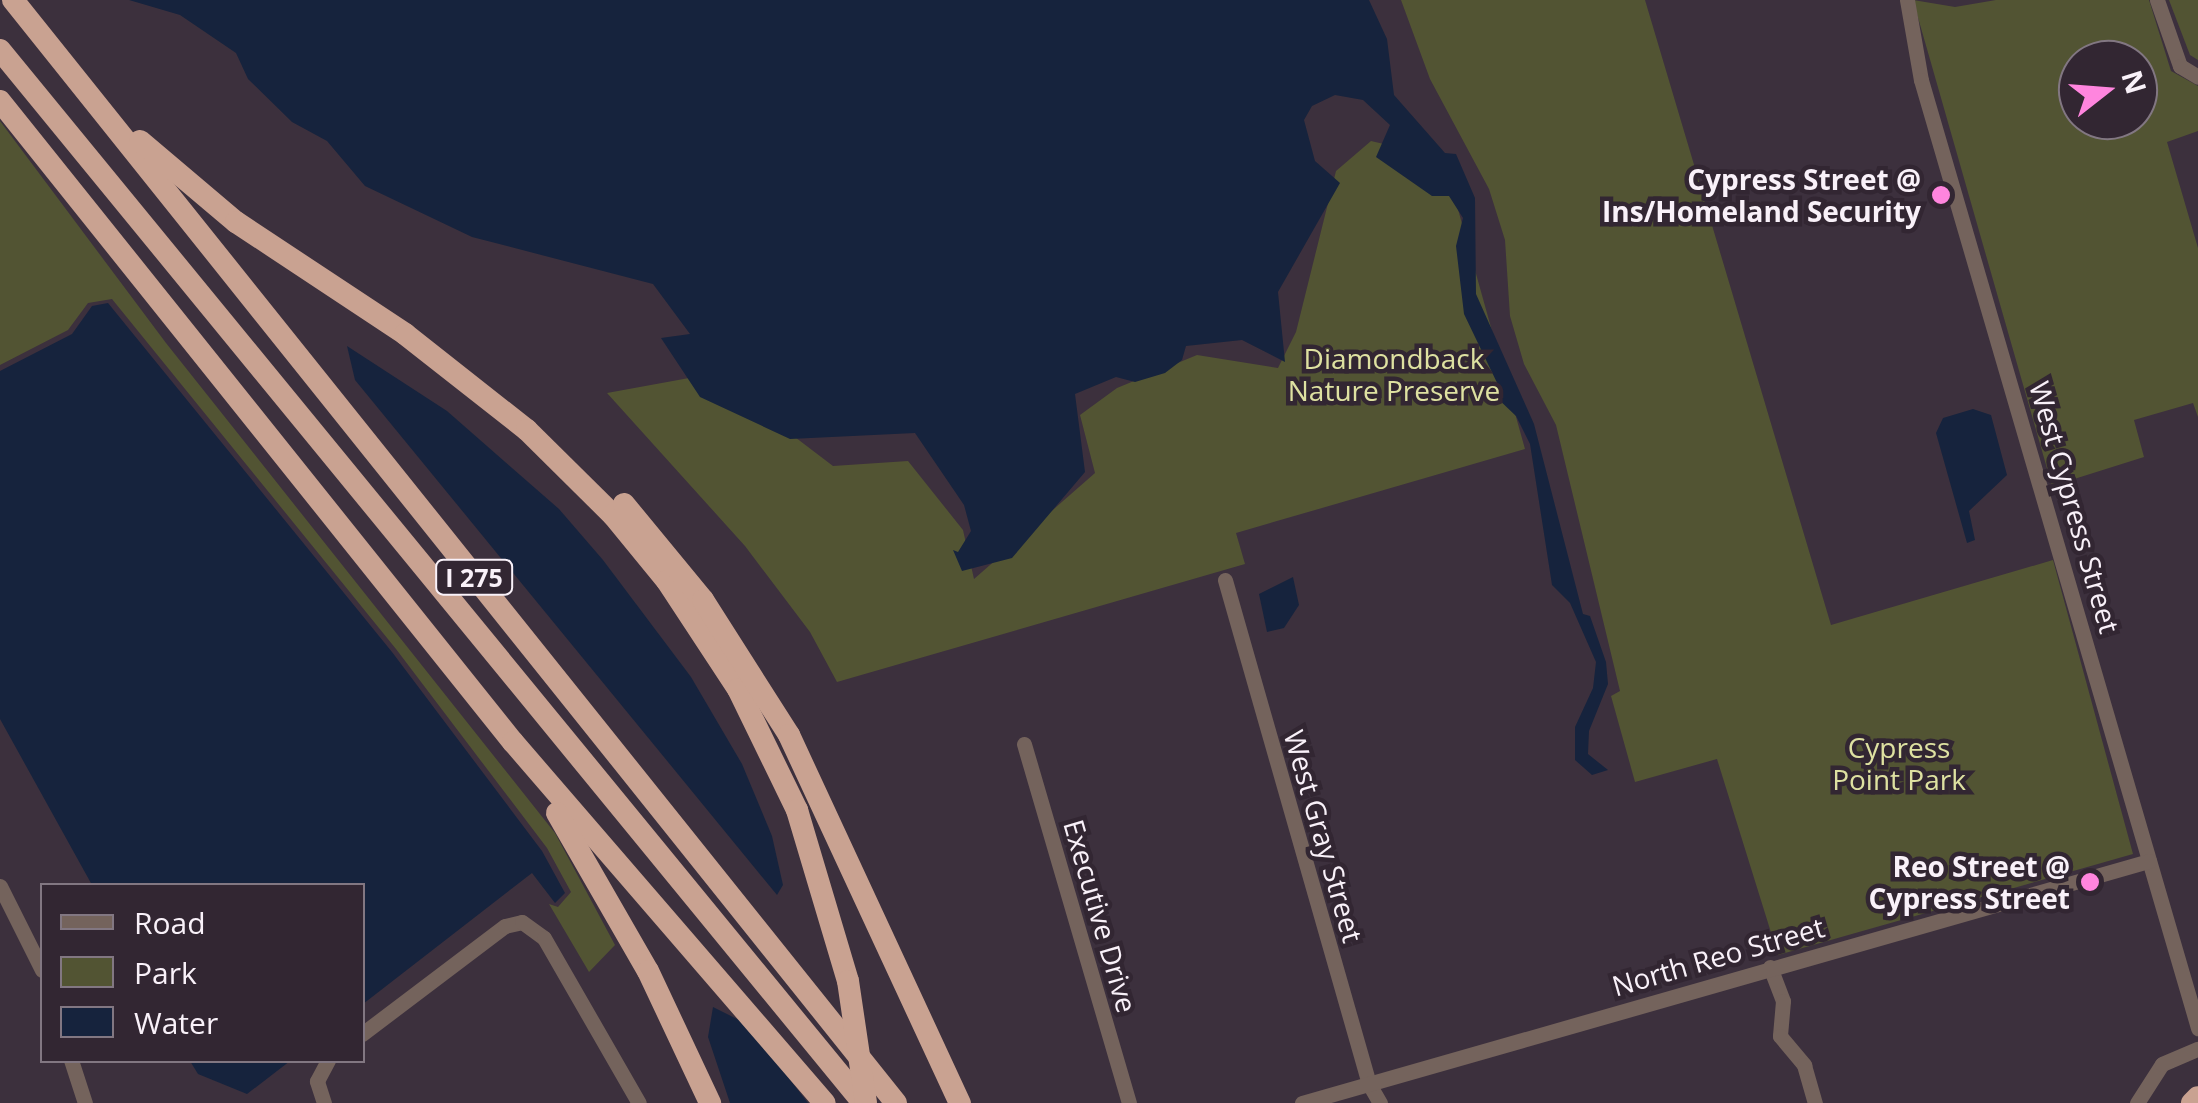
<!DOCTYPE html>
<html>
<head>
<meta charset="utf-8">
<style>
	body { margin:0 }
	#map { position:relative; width:2198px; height:1103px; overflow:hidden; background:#3c303d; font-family:"Open Sans",sans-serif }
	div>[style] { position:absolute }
	.green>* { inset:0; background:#525433 }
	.water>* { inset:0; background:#16233d }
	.minor>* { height:15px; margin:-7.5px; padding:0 7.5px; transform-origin:7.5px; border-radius:7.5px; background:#74635c }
	.highway>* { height:22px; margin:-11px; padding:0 11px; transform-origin:11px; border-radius:11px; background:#c9a291 }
	.dots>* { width:28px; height:28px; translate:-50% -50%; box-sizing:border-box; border:5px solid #322632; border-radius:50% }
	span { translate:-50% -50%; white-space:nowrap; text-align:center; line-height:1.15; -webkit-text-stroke:9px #322632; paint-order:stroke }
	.shield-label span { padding:2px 8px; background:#322632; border:2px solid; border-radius:8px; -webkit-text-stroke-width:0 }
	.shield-label { font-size:25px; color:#f9f1f9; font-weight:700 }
	.poi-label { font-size:28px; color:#f9f1f9; font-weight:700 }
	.right { translate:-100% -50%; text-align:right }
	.park-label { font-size:28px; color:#dee1a1 }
	.street-label { font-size:28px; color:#f9f1f9 }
	.legend { position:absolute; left:40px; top:883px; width:325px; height:180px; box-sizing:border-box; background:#322632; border:2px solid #827782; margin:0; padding:12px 18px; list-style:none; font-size:30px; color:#f9f1f9 }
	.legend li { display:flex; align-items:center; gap:20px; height:50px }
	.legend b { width:50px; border:2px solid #827782 }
	.north { position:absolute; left:2058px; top:40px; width:100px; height:100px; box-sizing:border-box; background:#322632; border:2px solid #827782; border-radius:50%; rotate:73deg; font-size:28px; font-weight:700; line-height:40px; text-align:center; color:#f9f1f9 }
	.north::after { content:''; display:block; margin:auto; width:35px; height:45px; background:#ff85de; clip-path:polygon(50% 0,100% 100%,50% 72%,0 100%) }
</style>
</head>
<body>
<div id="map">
	<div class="green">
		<div style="clip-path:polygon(1401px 0,1645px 0,1831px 625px,2053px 560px,2133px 854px,1778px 955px,1717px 759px,1635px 782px,1611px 696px,1620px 691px,1556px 425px,1524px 364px,1510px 316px,1505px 240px,1489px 189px,1430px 79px)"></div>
		<div style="clip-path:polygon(evenodd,1913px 0,1955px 7px,1996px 0,2149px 0,2171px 71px,2198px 86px,2198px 131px,2167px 142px,2198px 248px,2198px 417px,2193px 403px,2134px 420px,2144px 457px,2052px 486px,1913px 0,2078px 60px,2138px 60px,2138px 120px,2078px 120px,2078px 60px)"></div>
		<div style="clip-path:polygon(2169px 0,2198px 0,2198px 60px,2190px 55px)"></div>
		<div style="clip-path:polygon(0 121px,166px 343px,555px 833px,615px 945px,589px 972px,549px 904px,558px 907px,571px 892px,547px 848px,396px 649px,112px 299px,88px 303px,68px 330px,0 365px)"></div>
		<div style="clip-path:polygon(1371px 141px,1414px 151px,1454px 195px,1525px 449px,1236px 533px,1245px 564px,837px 682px,810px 632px,745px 546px,607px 393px,700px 376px,733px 390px,833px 466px,908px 461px,963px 530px,974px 579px,1095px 473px,1080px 415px,1117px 388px,1197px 355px,1278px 368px,1296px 332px,1336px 171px)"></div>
	</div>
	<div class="water">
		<div style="clip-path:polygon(129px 0,1369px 0,1387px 39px,1394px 95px,1445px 153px,1456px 154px,1475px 198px,1476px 294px,1534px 424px,1583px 614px,1590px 616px,1606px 662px,1608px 684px,1589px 731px,1588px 754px,1608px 770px,1592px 775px,1575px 760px,1575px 727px,1593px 688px,1596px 662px,1570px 603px,1552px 585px,1530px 444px,1516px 416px,1494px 395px,1500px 389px,1464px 314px,1456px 246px,1463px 218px,1449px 196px,1432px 196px,1376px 157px,1390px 125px,1363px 100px,1335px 95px,1312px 106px,1304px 120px,1315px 161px,1340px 183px,1278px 292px,1285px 362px,1242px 340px,1186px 346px,1182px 360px,1165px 373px,1135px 382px,1116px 377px,1075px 394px,1085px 472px,1012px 558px,962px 571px,953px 550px,958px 552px,971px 531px,964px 505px,915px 433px,790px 439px,700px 397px,661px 338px,690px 334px,653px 284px,472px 237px,365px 186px,327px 141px,292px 122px,248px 79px,236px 53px,180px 15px)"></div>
		<div style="clip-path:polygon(108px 303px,392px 652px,542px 851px,565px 893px,555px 903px,532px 873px,363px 1004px,362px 886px,92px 885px,0 719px,0 371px,72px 334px,92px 306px)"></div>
		<div style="clip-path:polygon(347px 346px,447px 411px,559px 509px,603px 560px,691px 677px,742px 764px,772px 836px,783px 885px,777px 895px,355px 380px)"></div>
		<div style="clip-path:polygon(1973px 409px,1991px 415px,2007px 475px,1969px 511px,1975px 540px,1967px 543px,1936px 433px,1943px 418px)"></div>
		<div style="clip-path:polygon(1293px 577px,1299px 605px,1284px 628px,1267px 632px,1259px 594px)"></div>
		<div style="clip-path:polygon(713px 1007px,747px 1024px,808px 1103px,730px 1103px,708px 1037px)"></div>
		<div style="clip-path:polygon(190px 1061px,290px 1061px,247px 1094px,198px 1074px)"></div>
	</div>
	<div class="minor">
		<div style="left:1907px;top:0;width:81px;rotate:80.1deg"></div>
		<div style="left:1921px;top:80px;width:988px;rotate:73.71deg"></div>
		<div style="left:2157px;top:0;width:70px;rotate:70.8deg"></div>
		<div style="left:2180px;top:66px;width:21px;rotate:31deg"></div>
		<div style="left:1225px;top:580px;width:524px;rotate:74.05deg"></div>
		<div style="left:1369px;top:1084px;width:22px;rotate:60deg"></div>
		<div style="left:1024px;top:744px;width:374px;rotate:73.7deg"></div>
		<div style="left:0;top:886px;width:94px;rotate:63.4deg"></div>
		<div style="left:1770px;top:967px;width:36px;rotate:69deg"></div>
		<div style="left:1783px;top:1001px;width:35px;rotate:95deg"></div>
		<div style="left:1780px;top:1036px;width:38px;rotate:50deg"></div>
		<div style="left:1804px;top:1065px;width:40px;rotate:74deg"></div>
		<div style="left:362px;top:1034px;width:179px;rotate:-37.1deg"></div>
		<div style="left:505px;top:926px;width:17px;rotate:-13deg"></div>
		<div style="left:522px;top:922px;width:27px;rotate:36deg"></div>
		<div style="left:544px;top:938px;width:190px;rotate:60.1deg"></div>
		<div style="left:71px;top:1060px;width:45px;rotate:72deg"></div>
		<div style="left:324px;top:1103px;width:23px;rotate:-108deg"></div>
		<div style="left:317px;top:1081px;width:24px;rotate:-62deg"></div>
		<div style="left:1302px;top:1103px;width:881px;rotate:-15.95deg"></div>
		<div style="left:2137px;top:1103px;width:46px;rotate:-57.3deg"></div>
		<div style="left:2162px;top:1064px;width:39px;rotate:-23deg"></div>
	</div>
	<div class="highway">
		<div style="left:13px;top:0;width:1413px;rotate:51.32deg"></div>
		<div style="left:0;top:50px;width:1361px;rotate:50.66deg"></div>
		<div style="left:0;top:101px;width:821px;rotate:51.33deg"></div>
		<div style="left:513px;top:742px;width:477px;rotate:49.2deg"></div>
		<div style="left:140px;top:141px;width:126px;rotate:40.2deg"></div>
		<div style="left:236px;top:222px;width:203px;rotate:33.5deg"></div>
		<div style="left:405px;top:334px;width:155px;rotate:38.2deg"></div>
		<div style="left:527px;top:430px;width:121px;rotate:44.7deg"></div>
		<div style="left:613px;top:515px;width:85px;rotate:50.7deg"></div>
		<div style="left:667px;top:581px;width:129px;rotate:56.7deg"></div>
		<div style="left:738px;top:689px;width:135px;rotate:64deg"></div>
		<div style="left:797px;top:810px;width:178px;rotate:73.4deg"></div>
		<div style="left:848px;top:981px;width:123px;rotate:81.6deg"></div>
		<div style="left:624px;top:504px;width:124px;rotate:50.5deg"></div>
		<div style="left:703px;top:600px;width:160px;rotate:57.5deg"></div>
		<div style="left:789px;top:735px;width:406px;rotate:65.1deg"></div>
		<div style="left:557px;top:813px;width:182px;rotate:60.1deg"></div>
		<div style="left:648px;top:971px;width:146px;rotate:64.8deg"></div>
		<div style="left:2192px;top:1103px;width:8px;rotate:-45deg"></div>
	</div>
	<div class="dots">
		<div style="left:1941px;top:195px;background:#ff85de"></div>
		<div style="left:2090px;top:882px;background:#ff85de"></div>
	</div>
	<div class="shield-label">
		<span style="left:474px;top:577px">I 275</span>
	</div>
	<div class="poi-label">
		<span class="right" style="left:1921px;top:195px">Cypress Street @<br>Ins/Homeland Security</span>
		<span class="right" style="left:2070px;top:882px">Reo Street @<br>Cypress Street</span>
	</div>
	<div class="park-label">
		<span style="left:1394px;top:374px">Diamondback<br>Nature Preserve</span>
		<span style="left:1899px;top:763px">Cypress<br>Point Park</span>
	</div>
	<div class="street-label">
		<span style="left:2075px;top:507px;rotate:74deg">West Cypress Street</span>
		<span style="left:1324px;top:836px;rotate:74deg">West Gray Street</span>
		<span style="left:1101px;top:916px;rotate:74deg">Executive Drive</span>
		<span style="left:1718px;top:956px;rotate:-16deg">North Reo Street</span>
	</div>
	<ul class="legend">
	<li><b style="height:12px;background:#74635c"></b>Road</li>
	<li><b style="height:28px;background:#525433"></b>Park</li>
	<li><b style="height:28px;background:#16233d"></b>Water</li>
	</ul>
	<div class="north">N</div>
</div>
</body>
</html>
